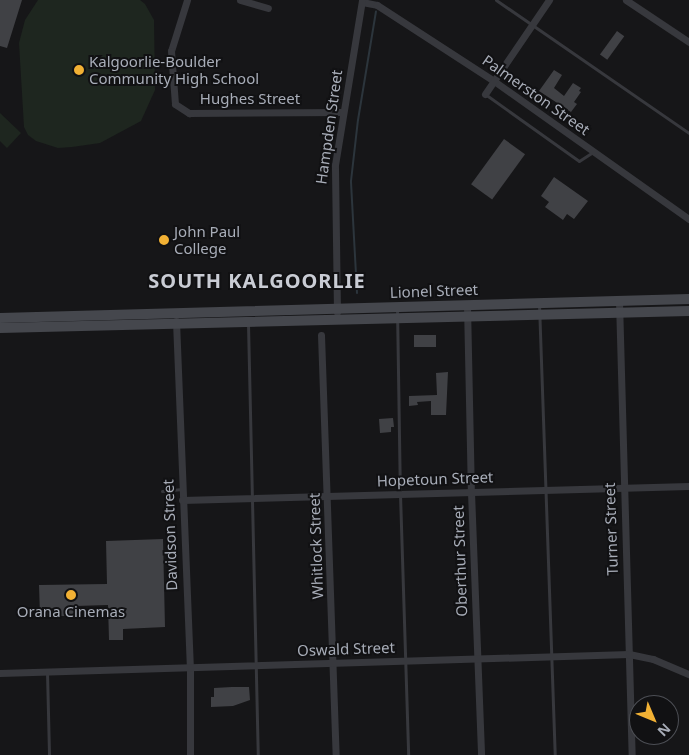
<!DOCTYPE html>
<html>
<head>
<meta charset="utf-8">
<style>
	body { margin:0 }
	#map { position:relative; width:689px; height:755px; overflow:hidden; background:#161618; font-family:"Noto Sans",sans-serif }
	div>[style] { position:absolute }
	.green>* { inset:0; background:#1e261f }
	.stream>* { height:2px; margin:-1px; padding:0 1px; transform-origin:1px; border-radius:1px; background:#2c353c }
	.building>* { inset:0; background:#404145; transform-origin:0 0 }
	.lane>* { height:3px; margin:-1.5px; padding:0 1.5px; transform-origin:1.5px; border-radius:1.5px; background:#37383d }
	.street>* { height:7px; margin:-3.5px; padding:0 3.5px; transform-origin:3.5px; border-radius:3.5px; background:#37383d }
	.secondary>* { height:10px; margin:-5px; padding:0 5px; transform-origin:5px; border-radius:5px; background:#45474d }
	.dots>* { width:14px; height:14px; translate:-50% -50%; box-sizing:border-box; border:2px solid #111113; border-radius:50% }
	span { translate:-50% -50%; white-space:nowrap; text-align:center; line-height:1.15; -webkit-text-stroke:4px #111113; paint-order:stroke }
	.poi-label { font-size:15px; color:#a8adb8 }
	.left { translate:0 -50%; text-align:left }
	.street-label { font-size:15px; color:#a8adb8 }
	.district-label { font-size:20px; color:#c9ccd4; font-weight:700; letter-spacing:1px }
	.north { position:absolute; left:629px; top:695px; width:50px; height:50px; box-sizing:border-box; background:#111113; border:1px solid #4d4f55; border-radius:50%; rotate:135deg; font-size:14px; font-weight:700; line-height:20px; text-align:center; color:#a8adb8 }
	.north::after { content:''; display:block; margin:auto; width:18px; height:22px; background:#f2b134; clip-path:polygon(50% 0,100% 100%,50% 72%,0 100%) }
</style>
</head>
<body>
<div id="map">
	<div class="green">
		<div style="clip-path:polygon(38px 0,140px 0,145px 4px,154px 20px,155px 90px,141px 121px,100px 143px,72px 147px,58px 148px,36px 141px,28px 135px,24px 127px,19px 43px,25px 20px)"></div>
		<div style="clip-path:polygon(0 113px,21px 133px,7px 148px,0 141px)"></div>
	</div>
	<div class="stream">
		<div style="left:357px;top:293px;width:112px;rotate:-93.1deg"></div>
		<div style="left:351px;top:181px;width:61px;rotate:-83.5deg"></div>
		<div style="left:358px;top:120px;width:110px;rotate:-80.6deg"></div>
	</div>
	<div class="building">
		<div style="clip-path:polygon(0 0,22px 0,7px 48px,0 46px)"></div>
		<div style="left:617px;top:31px;width:9px;height:29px;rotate:36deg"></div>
		<div style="clip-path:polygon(554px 70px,562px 75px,554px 88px,564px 96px,573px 83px,581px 88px,579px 91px,581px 92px,574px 102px,577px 104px,571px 112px,539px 91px)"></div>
		<div style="left:504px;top:139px;width:26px;height:56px;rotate:36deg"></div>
		<div style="clip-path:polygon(554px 177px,588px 201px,574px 219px,567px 214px,563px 220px,545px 207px,549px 202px,541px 196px)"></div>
		<div style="left:436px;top:335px;width:12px;height:22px;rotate:90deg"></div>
		<div style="clip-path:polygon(448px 372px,446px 415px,431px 415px,431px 401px,417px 402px,418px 405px,409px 406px,409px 396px,437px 395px,436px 373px)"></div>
		<div style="clip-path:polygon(393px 418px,394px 427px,391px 427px,391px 432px,380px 433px,379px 419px)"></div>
		<div style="clip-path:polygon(163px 539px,165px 627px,123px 629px,123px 640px,109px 640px,108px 605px,76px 606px,76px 616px,40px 616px,39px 585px,107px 584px,106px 541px)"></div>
		<div style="clip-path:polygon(232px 687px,249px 687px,250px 700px,233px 706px,211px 707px,211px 697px,214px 697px,214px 688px)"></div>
	</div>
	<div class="lane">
		<div style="left:496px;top:0;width:234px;rotate:34.6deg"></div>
		<div style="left:485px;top:94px;width:115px;rotate:35.5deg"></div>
		<div style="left:579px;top:161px;width:17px;rotate:-33deg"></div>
		<div style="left:539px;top:304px;width:451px;rotate:88deg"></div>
		<div style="left:397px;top:308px;width:186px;rotate:89.1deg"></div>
		<div style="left:400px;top:494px;width:261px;rotate:88.2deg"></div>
		<div style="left:248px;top:324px;width:431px;rotate:88.7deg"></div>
		<div style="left:162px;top:491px;width:20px;rotate:-6deg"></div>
		<div style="left:47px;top:672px;width:83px;rotate:88.6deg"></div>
	</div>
	<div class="street">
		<div style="left:187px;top:0;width:53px;rotate:107.4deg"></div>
		<div style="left:171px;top:51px;width:53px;rotate:85.7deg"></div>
		<div style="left:175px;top:104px;width:17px;rotate:33deg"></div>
		<div style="left:189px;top:113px;width:154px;rotate:-0.4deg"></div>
		<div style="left:240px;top:0;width:29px;rotate:16deg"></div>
		<div style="left:626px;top:0;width:76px;rotate:33.7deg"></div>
		<div style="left:362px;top:2px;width:15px;rotate:11deg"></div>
		<div style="left:377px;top:5px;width:140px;rotate:33deg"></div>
		<div style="left:494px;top:81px;width:239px;rotate:35.3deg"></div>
		<div style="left:485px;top:94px;width:114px;rotate:-55.8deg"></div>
		<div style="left:619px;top:301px;width:454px;rotate:88.4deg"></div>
		<div style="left:467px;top:305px;width:187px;rotate:88.8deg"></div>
		<div style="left:471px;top:492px;width:263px;rotate:87.8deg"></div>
		<div style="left:337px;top:312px;width:147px;rotate:-90.8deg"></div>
		<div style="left:335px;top:165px;width:167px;rotate:-80.7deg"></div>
		<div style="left:176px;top:321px;width:346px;rotate:87.7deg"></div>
		<div style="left:190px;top:667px;width:88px;rotate:90deg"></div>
		<div style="left:321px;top:335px;width:420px;rotate:88deg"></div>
		<div style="left:182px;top:500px;width:507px;rotate:-1.58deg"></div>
		<div style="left:0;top:673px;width:629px;rotate:-1.73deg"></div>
		<div style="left:629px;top:654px;width:25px;rotate:12deg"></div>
		<div style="left:653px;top:659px;width:39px;rotate:23deg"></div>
	</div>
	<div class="secondary">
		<div style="left:0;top:318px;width:689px;rotate:-1.58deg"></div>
		<div style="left:0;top:328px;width:689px;rotate:-1.41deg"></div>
	</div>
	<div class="dots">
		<div style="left:79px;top:70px;background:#f2b134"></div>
		<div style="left:164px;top:240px;background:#f2b134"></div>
		<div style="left:71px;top:595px;background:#f2b134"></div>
	</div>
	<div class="poi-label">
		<span class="left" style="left:89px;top:70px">Kalgoorlie-Boulder<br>Community High School</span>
		<span class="left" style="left:174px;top:240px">John Paul<br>College</span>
		<span style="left:71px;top:612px">Orana Cinemas</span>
	</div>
	<div class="street-label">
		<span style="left:536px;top:95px;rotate:35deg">Palmerston Street</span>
		<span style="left:250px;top:99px">Hughes Street</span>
		<span style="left:329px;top:127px;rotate:-82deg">Hampden Street</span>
		<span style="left:434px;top:291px;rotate:-2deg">Lionel Street</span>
		<span style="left:435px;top:479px;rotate:-2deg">Hopetoun Street</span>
		<span style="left:611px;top:529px;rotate:-92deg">Turner Street</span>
		<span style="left:170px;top:535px;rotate:-92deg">Davidson Street</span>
		<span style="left:316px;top:546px;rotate:-92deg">Whitlock Street</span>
		<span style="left:460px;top:561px;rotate:-92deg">Oberthur Street</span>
		<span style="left:346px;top:649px;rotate:-2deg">Oswald Street</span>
	</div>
	<div class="district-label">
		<span style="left:257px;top:280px">SOUTH KALGOORLIE</span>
	</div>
	<div class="north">N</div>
</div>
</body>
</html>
